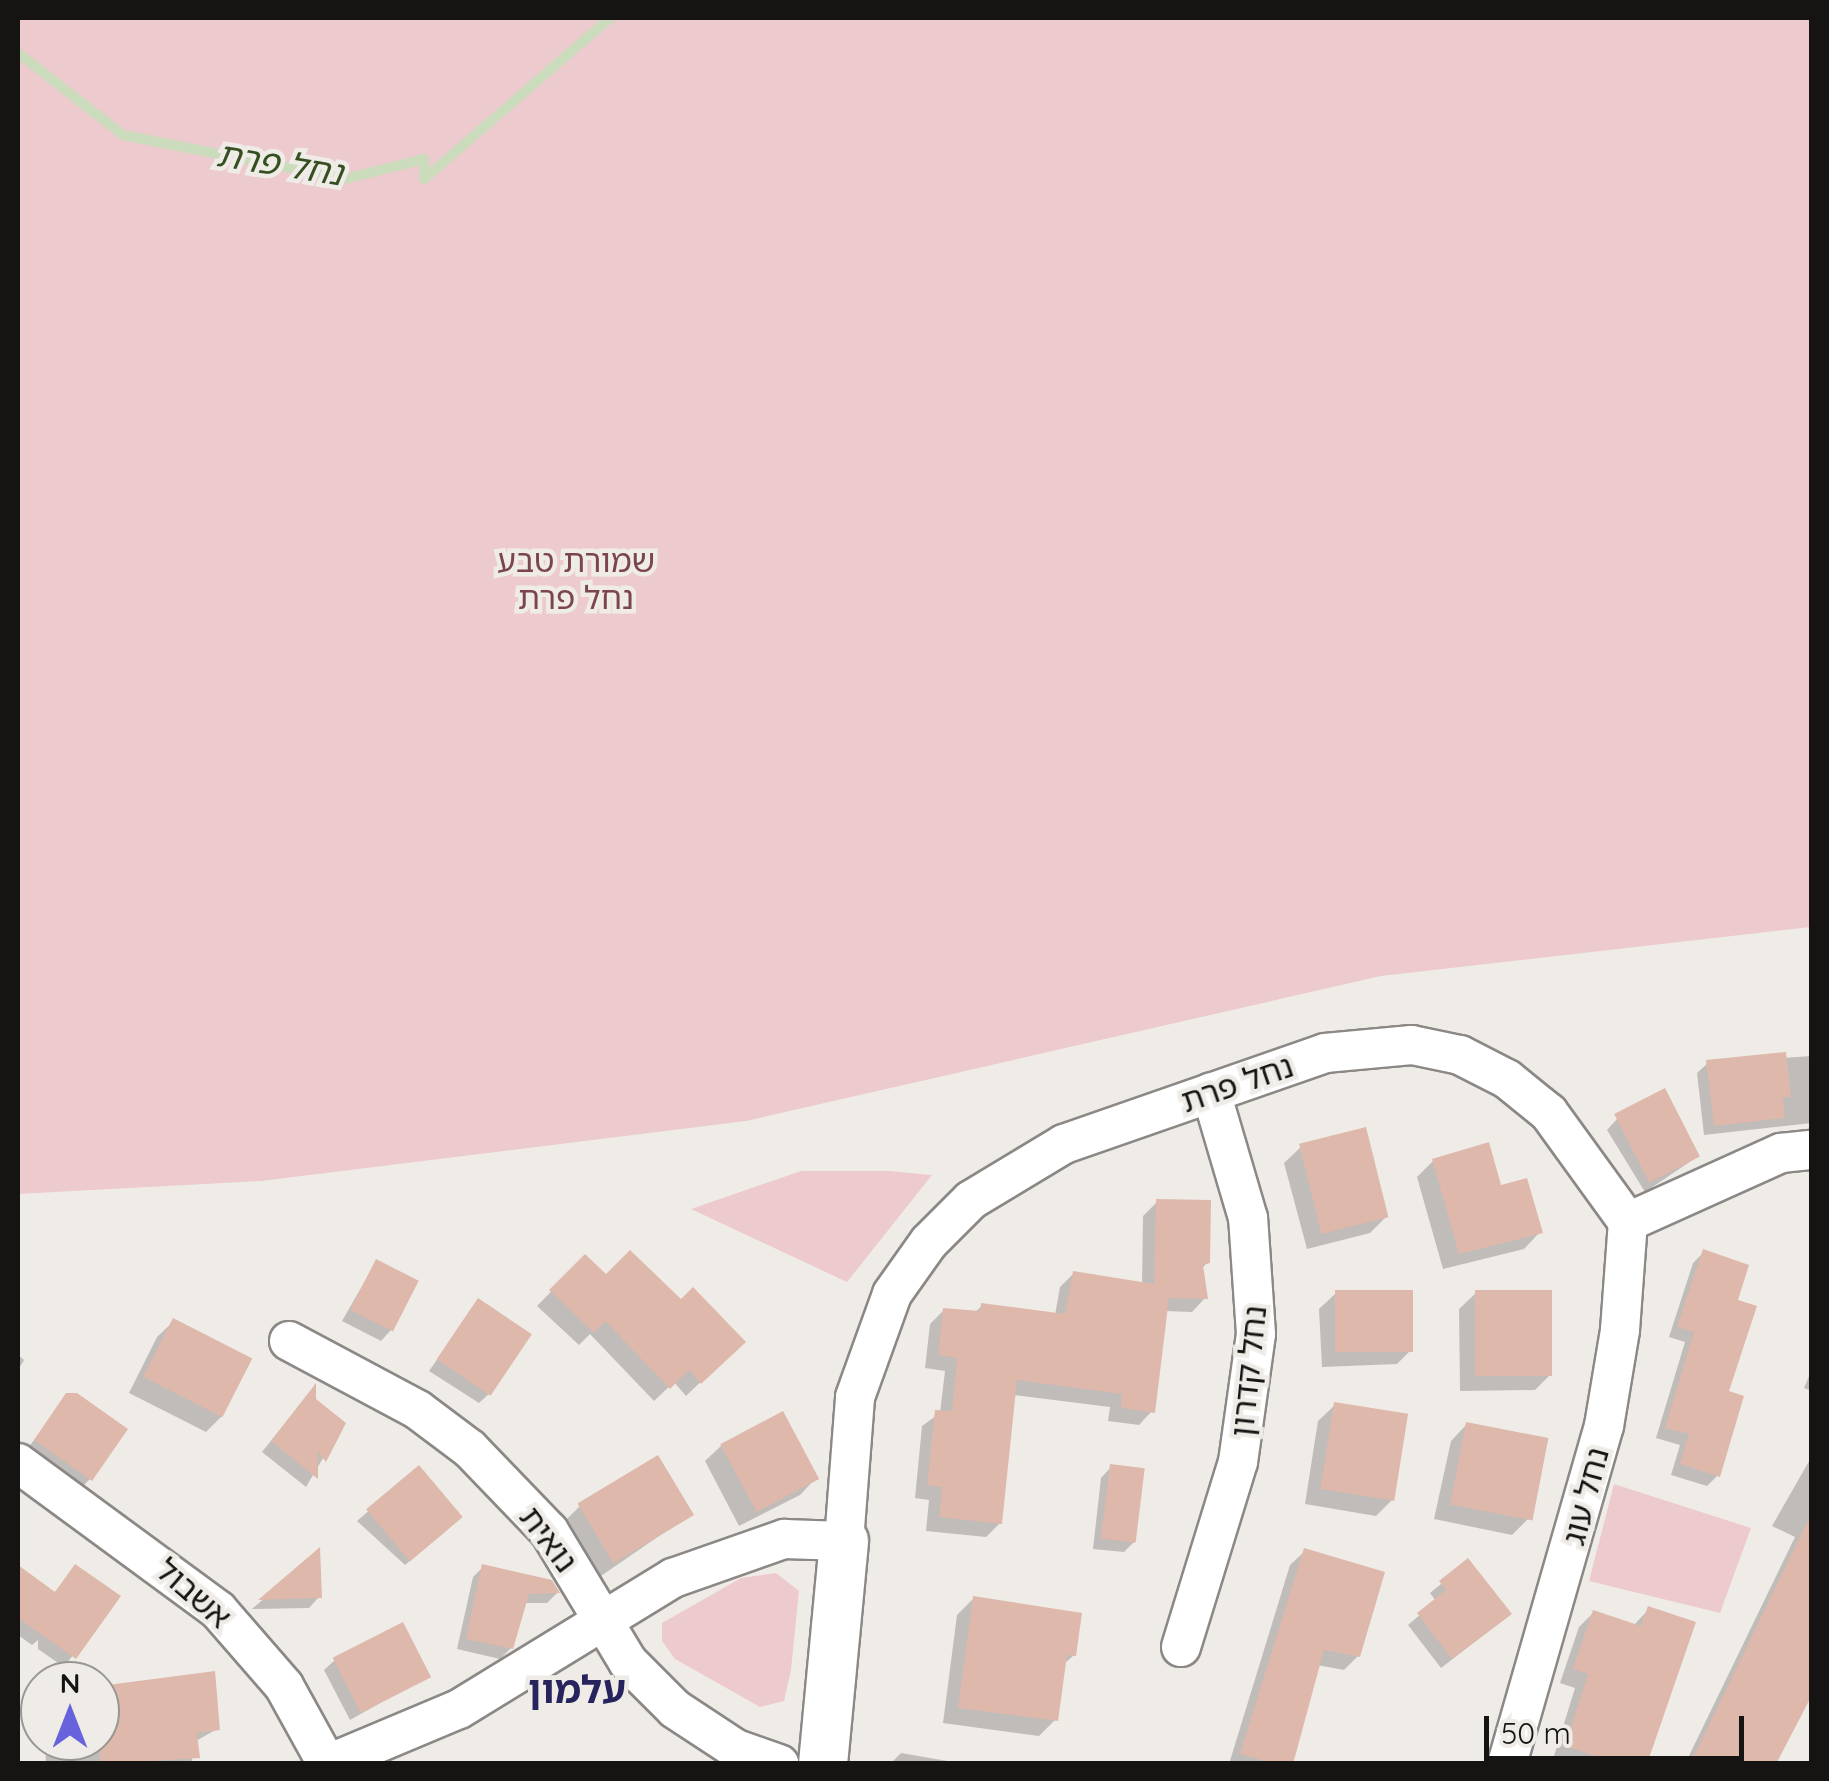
<!DOCTYPE html>
<html>
<head>
<meta charset="utf-8">
<style>
	body { margin:0 }
	#map { position:relative; width:1829px; height:1781px; overflow:hidden; background:#efece8; font-family:Quicksand,"Noto Sans Hebrew",sans-serif }
	div>[style] { position:absolute }
	.green>* { inset:0; background:#edcacd }
	.shadow>* { inset:0; background:#0003 }
	.stream>* { height:10px; margin:-5px; padding:0 5px; transform-origin:5px; border-radius:5px; background:#cadcbc }
	.building>* { inset:0; background:#deb8aa; transform-origin:0 0 }
	.roads { filter:drop-shadow(2px 0 #8b8885) drop-shadow(-2px 0 #8b8885) drop-shadow(0 2px #8b8885) drop-shadow(0 -2px #8b8885) }
	.minor>* { height:38px; margin:-19px; padding:0 19px; transform-origin:19px; border-radius:19px; background:#fff }
	.tertiary>* { height:48px; margin:-24px; padding:0 24px; transform-origin:24px; border-radius:24px; background:#fff }
	span { translate:-50% -50%; white-space:nowrap; text-align:center; line-height:1.15; -webkit-text-stroke:9px #efece8; paint-order:stroke }
	.park-label { font-size:32px; color:#7c444c }
	.street-label { font-size:32px; color:#161413 }
	.water-label { font-size:35px; color:#364f20; font-style:italic }
	.quarter-label { font-size:38px; color:#26235d; font-weight:700 }
	.frame { position:absolute; inset:0; border:20px solid #161413; pointer-events:none }
	.north { position:absolute; left:20px; top:1661px; width:100px; height:100px; box-sizing:border-box; background:#efece8; border:2px solid #989693; border-radius:50%; rotate:0deg; font-size:28px; font-weight:700; line-height:40px; text-align:center; color:#161413 }
	.north::after { content:''; display:block; margin:auto; width:35px; height:45px; background:#6763dd; clip-path:polygon(50% 0,100% 100%,50% 72%,0 100%) }
	.scale { position:absolute; left:1484px; top:1716px; width:260px; height:45px; box-sizing:border-box; border:5px solid #161413; border-top:0; padding-left:12px; font-size:30px; line-height:35px; white-space:nowrap; color:#161413; -webkit-text-stroke:8px #efece8; paint-order:stroke }
</style>
</head>
<body>
<div id="map">
	<div class="green">
		<div style="clip-path:polygon(18px 18px,1811px 18px,1811px 927px,1381px 976px,746px 1121px,261px 1181px,18px 1194px)"></div>
		<div style="clip-path:polygon(801px 1171px,889px 1171px,932px 1175px,847px 1282px,691px 1209px)"></div>
		<div style="clip-path:polygon(1614px 1484px,1751px 1528px,1720px 1613px,1589px 1581px)"></div>
		<div style="clip-path:polygon(776px 1573px,799px 1591px,791px 1670px,784px 1701px,760px 1707px,675px 1659px,662px 1641px,662px 1623px,741px 1578px)"></div>
	</div>
	<div class="shadow">
		<div style="clip-path:polygon(1812px 1056px,1812px 1123px,1704px 1135px,1697px 1073px,1708px 1063px)"></div>
		<div style="clip-path:polygon(1617px 1119px,1697px 1157px,1645px 1192px,1607px 1130px)"></div>
		<div style="clip-path:polygon(1301px 1147px,1387px 1216px,1370px 1233px,1307px 1249px,1284px 1163px)"></div>
		<div style="clip-path:polygon(1433px 1161px,1499px 1188px,1540px 1232px,1524px 1249px,1443px 1269px,1417px 1177px)"></div>
		<div style="clip-path:polygon(1157px 1202px,1208px 1262px,1201px 1269px,1205px 1298px,1192px 1312px,1165px 1311px,1152px 1411px,1139px 1425px,1108px 1421px,1110px 1407px,1013px 1395px,1000px 1523px,986px 1537px,926px 1531px,929px 1500px,915px 1498px,922px 1426px,940px 1413px,945px 1371px,925px 1368px,930px 1324px,944px 1310px,974px 1313px,982px 1306px,1055px 1315px,1060px 1287px,1074px 1273px,1142px 1285px,1143px 1216px)"></div>
		<div style="clip-path:polygon(1704px 1252px,1734px 1301px,1718px 1475px,1707px 1486px,1671px 1475px,1680px 1445px,1656px 1438px,1685px 1342px,1669px 1337px,1693px 1263px)"></div>
		<div style="clip-path:polygon(585px 1257px,606px 1277px,681px 1303px,742px 1342px,686px 1396px,674px 1382px,654px 1401px,590px 1334px,579px 1345px,537px 1306px)"></div>
		<div style="clip-path:polygon(376px 1262px,391px 1330px,381px 1341px,342px 1321px)"></div>
		<div style="clip-path:polygon(1336px 1293px,1413px 1348px,1397px 1364px,1322px 1367px,1319px 1309px)"></div>
		<div style="clip-path:polygon(1476px 1293px,1551px 1374px,1535px 1390px,1460px 1391px,1459px 1309px)"></div>
		<div style="clip-path:polygon(478px 1302px,490px 1393px,479px 1403px,429px 1371px)"></div>
		<div style="clip-path:polygon(174px 1321px,222px 1416px,206px 1432px,129px 1393px,157px 1337px)"></div>
		<div style="clip-path:polygon(18px 1355px,24px 1360px,18px 1370px)"></div>
		<div style="clip-path:polygon(1812px 1369px,1812px 1391px,1804px 1388px)"></div>
		<div style="clip-path:polygon(67px 1396px,90px 1479px,80px 1489px,25px 1452px)"></div>
		<div style="clip-path:polygon(306px 1397px,343px 1424px,306px 1487px,262px 1452px)"></div>
		<div style="clip-path:polygon(1335px 1405px,1392px 1500px,1376px 1516px,1305px 1504px,1318px 1421px)"></div>
		<div style="clip-path:polygon(1467px 1424px,1528px 1519px,1512px 1535px,1434px 1519px,1451px 1441px)"></div>
		<div style="clip-path:polygon(722px 1445px,816px 1478px,800px 1495px,739px 1526px,705px 1461px)"></div>
		<div style="clip-path:polygon(1812px 1456px,1812px 1687px,1776px 1764px,1685px 1764px,1795px 1537px,1772px 1526px)"></div>
		<div style="clip-path:polygon(1111px 1467px,1134px 1542px,1124px 1552px,1093px 1549px,1101px 1478px)"></div>
		<div style="clip-path:polygon(418px 1469px,449px 1528px,405px 1565px,357px 1521px)"></div>
		<div style="clip-path:polygon(580px 1506px,691px 1514px,598px 1578px,564px 1522px)"></div>
		<div style="clip-path:polygon(1305px 1551px,1358px 1656px,1344px 1670px,1317px 1665px,1290px 1764px,1229px 1764px,1290px 1565px)"></div>
		<div style="clip-path:polygon(318px 1552px,319px 1597px,309px 1608px,252px 1609px)"></div>
		<div style="clip-path:polygon(1468px 1562px,1498px 1624px,1441px 1668px,1408px 1625px,1436px 1601px,1430px 1593px)"></div>
		<div style="clip-path:polygon(76px 1567px,118px 1596px,64px 1667px,38px 1649px,38px 1640px,32px 1645px,18px 1635px,18px 1569px,53px 1594px)"></div>
		<div style="clip-path:polygon(483px 1567px,557px 1593px,547px 1603px,524px 1603px,511px 1648px,500px 1659px,457px 1649px,473px 1577px)"></div>
		<div style="clip-path:polygon(973px 1599px,1074px 1655px,1062px 1666px,1055px 1720px,1039px 1736px,943px 1723px,957px 1615px)"></div>
		<div style="clip-path:polygon(1649px 1609px,1645px 1764px,1576px 1764px,1554px 1756px,1575px 1688px,1560px 1683px,1579px 1627px,1593px 1613px,1633px 1626px)"></div>
		<div style="clip-path:polygon(335px 1660px,428px 1676px,350px 1720px,324px 1670px)"></div>
		<div style="clip-path:polygon(100px 1687px,217px 1729px,196px 1741px,191px 1764px,46px 1764px,45px 1741px,100px 1741px)"></div>
		<div style="clip-path:polygon(901px 1753px,965px 1764px,890px 1764px)"></div>
	</div>
	<div class="stream">
		<div style="left:18px;top:53px;width:133px;rotate:38deg"></div>
		<div style="left:123px;top:135px;width:226px;rotate:11.2deg"></div>
		<div style="left:345px;top:179px;width:81px;rotate:-14.2deg"></div>
		<div style="left:424px;top:159px;width:20px;rotate:90deg"></div>
		<div style="left:424px;top:179px;width:246px;rotate:-40.9deg"></div>
	</div>
	<div class="building">
		<div style="clip-path:polygon(1786px 1052px,1791px 1097px,1783px 1097px,1785px 1118px,1714px 1126px,1706px 1060px)"></div>
		<div style="left:1665px;top:1088px;width:77px;height:57px;rotate:63deg"></div>
		<div style="left:1366px;top:1127px;width:93px;height:69px;rotate:76deg"></div>
		<div style="clip-path:polygon(1489px 1142px,1501px 1185px,1527px 1178px,1543px 1233px,1459px 1254px,1432px 1159px)"></div>
		<div style="clip-path:polygon(1156px 1199px,1211px 1200px,1210px 1263px,1203px 1265px,1208px 1299px,1169px 1298px,1155px 1413px,1121px 1408px,1122px 1394px,1017px 1380px,1002px 1524px,939px 1517px,942px 1487px,927px 1485px,935px 1410px,952px 1411px,957px 1358px,938px 1355px,943px 1308px,980px 1311px,981px 1303px,1065px 1314px,1073px 1271px,1154px 1284px)"></div>
		<div style="clip-path:polygon(1703px 1249px,1749px 1265px,1738px 1300px,1757px 1306px,1729px 1391px,1744px 1396px,1720px 1477px,1680px 1464px,1689px 1434px,1665px 1428px,1694px 1332px,1677px 1327px)"></div>
		<div style="clip-path:polygon(630px 1250px,681px 1299px,693px 1287px,746px 1342px,701px 1384px,689px 1370px,670px 1389px,605px 1321px,594px 1333px,549px 1290px,585px 1254px,606px 1274px)"></div>
		<div style="left:376px;top:1259px;width:48px;height:57px;rotate:27deg"></div>
		<div style="left:1335px;top:1290px;width:78px;height:62px"></div>
		<div style="left:1475px;top:1290px;width:77px;height:86px"></div>
		<div style="left:478px;top:1298px;width:65px;height:74px;rotate:34deg"></div>
		<div style="left:173px;top:1318px;width:89px;height:66px;rotate:27deg"></div>
		<div style="clip-path:polygon(316px 1383px,316px 1399px,346px 1423px,326px 1462px,318px 1452px,318px 1479px,271px 1441px)"></div>
		<div style="clip-path:polygon(66px 1393px,77px 1393px,128px 1429px,92px 1481px,34px 1440px)"></div>
		<div style="left:1334px;top:1402px;width:75px;height:88px;rotate:9deg"></div>
		<div style="left:783px;top:1411px;width:77px;height:71px;rotate:62deg"></div>
		<div style="left:1466px;top:1422px;width:84px;height:84px;rotate:11deg"></div>
		<div style="left:658px;top:1455px;width:70px;height:94px;rotate:59deg"></div>
		<div style="left:1110px;top:1464px;width:35px;height:75px;rotate:7deg"></div>
		<div style="left:419px;top:1465px;width:68px;height:69px;rotate:50deg"></div>
		<div style="clip-path:polygon(1812px 1512px,1812px 1695px,1776px 1764px,1690px 1764px)"></div>
		<div style="clip-path:polygon(320px 1547px,322px 1598px,258px 1600px)"></div>
		<div style="clip-path:polygon(1304px 1548px,1385px 1572px,1360px 1657px,1324px 1650px,1293px 1764px,1276px 1764px,1240px 1754px)"></div>
		<div style="clip-path:polygon(1468px 1558px,1512px 1614px,1452px 1659px,1417px 1613px,1446px 1590px,1439px 1581px)"></div>
		<div style="clip-path:polygon(75px 1564px,121px 1596px,76px 1659px,18px 1618px,18px 1565px,55px 1592px)"></div>
		<div style="clip-path:polygon(482px 1564px,552px 1580px,560px 1593px,529px 1594px,513px 1649px,466px 1639px)"></div>
		<div style="clip-path:polygon(973px 1596px,1082px 1613px,1076px 1656px,1067px 1655px,1058px 1721px,958px 1708px)"></div>
		<div style="clip-path:polygon(1648px 1606px,1696px 1622px,1647px 1764px,1622px 1764px,1565px 1746px,1588px 1674px,1573px 1669px,1593px 1610px,1641px 1626px)"></div>
		<div style="left:403px;top:1622px;width:62px;height:79px;rotate:63deg"></div>
		<div style="clip-path:polygon(215px 1671px,220px 1730px,197px 1733px,200px 1758px,100px 1764px,100px 1686px)"></div>
	</div>
	<div class="roads">
		<div class="minor">
			<div style="left:1628px;top:1222px;width:168px;rotate:-24.3deg"></div>
			<div style="left:1781px;top:1153px;width:31px;rotate:-6deg"></div>
			<div style="left:289px;top:1341px;width:146px;rotate:28.1deg"></div>
			<div style="left:418px;top:1410px;width:65px;rotate:36.9deg"></div>
			<div style="left:470px;top:1449px;width:114px;rotate:46.1deg"></div>
			<div style="left:549px;top:1531px;width:153px;rotate:58.9deg"></div>
			<div style="left:628px;top:1662px;width:66px;rotate:45deg"></div>
			<div style="left:675px;top:1709px;width:73px;rotate:33.3deg"></div>
			<div style="left:736px;top:1749px;width:46px;rotate:19.2deg"></div>
			<div style="left:18px;top:1463px;width:248px;rotate:36.3deg"></div>
			<div style="left:218px;top:1610px;width:101px;rotate:49deg"></div>
			<div style="left:284px;top:1686px;width:89px;rotate:61.1deg"></div>
			<div style="left:1181px;top:1647px;width:194px;rotate:-72.9deg"></div>
			<div style="left:1238px;top:1462px;width:129px;rotate:-82deg"></div>
			<div style="left:1256px;top:1334px;width:116px;rotate:-93.9deg"></div>
			<div style="left:1248px;top:1218px;width:131px;rotate:-106.4deg"></div>
			<div style="left:328px;top:1764px;width:142px;rotate:-22.8deg"></div>
			<div style="left:459px;top:1709px;width:251px;rotate:-31.5deg"></div>
			<div style="left:673px;top:1578px;width:118px;rotate:-19.4deg"></div>
			<div style="left:784px;top:1539px;width:60px;rotate:1.9deg"></div>
			<div style="left:844px;top:1541px;width:144px;rotate:-85.6deg"></div>
			<div style="left:855px;top:1397px;width:109px;rotate:-70.2deg"></div>
			<div style="left:892px;top:1294px;width:64px;rotate:-54.6deg"></div>
			<div style="left:929px;top:1242px;width:59px;rotate:-45deg"></div>
			<div style="left:971px;top:1200px;width:109px;rotate:-31.1deg"></div>
			<div style="left:1064px;top:1144px;width:276px;rotate:-19.2deg"></div>
			<div style="left:1325px;top:1053px;width:87px;rotate:-5.3deg"></div>
			<div style="left:1412px;top:1045px;width:49px;rotate:11.8deg"></div>
			<div style="left:1460px;top:1055px;width:53px;rotate:27.1deg"></div>
			<div style="left:1507px;top:1079px;width:54px;rotate:39deg"></div>
			<div style="left:1549px;top:1113px;width:135px;rotate:54.1deg"></div>
			<div style="left:1507px;top:1764px;width:352px;rotate:-74deg"></div>
			<div style="left:1604px;top:1426px;width:97px;rotate:-80.5deg"></div>
			<div style="left:1620px;top:1330px;width:108px;rotate:-85.8deg"></div>
		</div>
		<div class="tertiary">
			<div style="left:823px;top:1764px;width:224px;rotate:-84.6deg"></div>
		</div>
	</div>
	<div class="park-label">
		<span style="left:576px;top:579px">שמורת טבע<br>נחל פרת</span>
	</div>
	<div class="street-label">
		<span style="left:1237px;top:1083px;rotate:-19deg">נחל פרת</span>
		<span style="left:1248px;top:1371px;rotate:-84deg">נחל קדרון</span>
		<span style="left:1585px;top:1496px;rotate:-75deg">נחל עוג</span>
		<span style="left:549px;top:1539px;rotate:53deg">נואית</span>
		<span style="left:194px;top:1593px;rotate:41deg">אשבול</span>
	</div>
	<div class="water-label">
		<span style="left:280px;top:163px;rotate:9deg">נחל פרת</span>
	</div>
	<div class="quarter-label">
		<span style="left:577px;top:1690px">עלמון</span>
	</div>
	<div class="frame"></div>
	<div class="north">N</div>
	<div class="scale">50 m</div>
</div>
</body>
</html>
